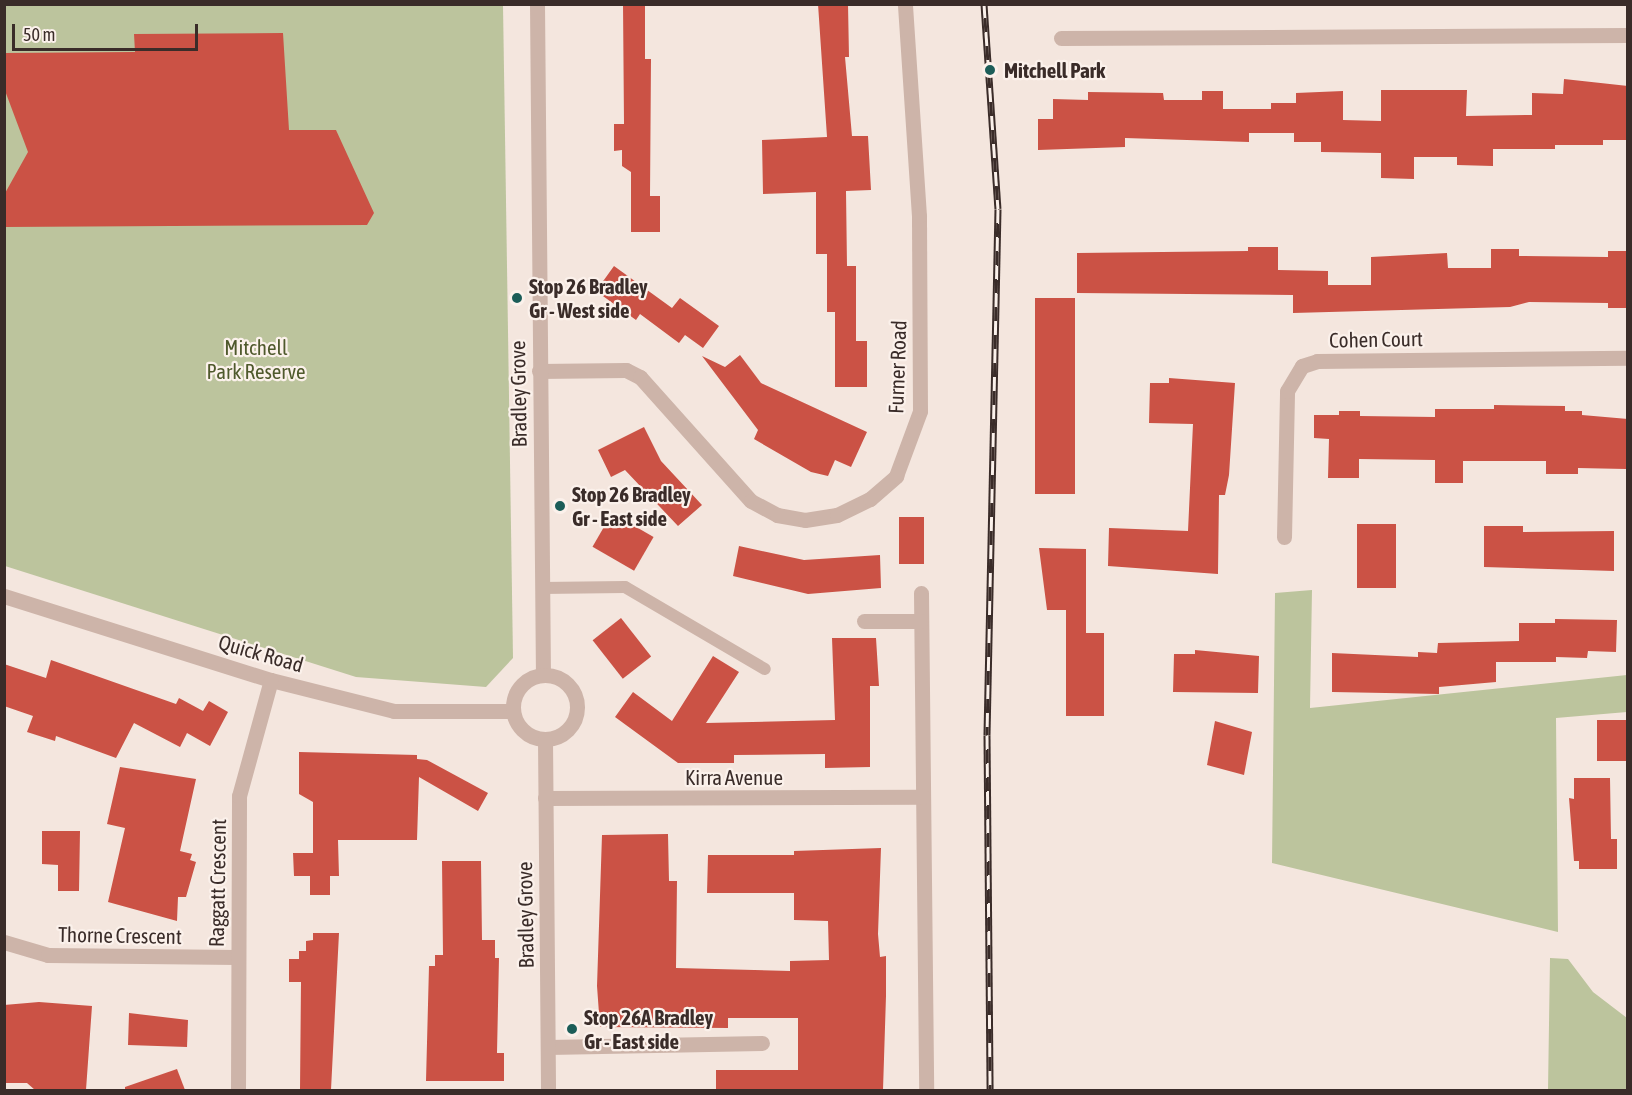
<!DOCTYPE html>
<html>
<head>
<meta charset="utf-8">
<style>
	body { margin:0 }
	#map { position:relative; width:1632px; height:1095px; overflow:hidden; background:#f4e6de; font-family:"Asap Condensed",sans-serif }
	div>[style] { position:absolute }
	.green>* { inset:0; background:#bcc49d }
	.building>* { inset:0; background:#cb5245; transform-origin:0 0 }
	.service>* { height:12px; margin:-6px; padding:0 6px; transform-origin:6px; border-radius:6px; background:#cdb4a9 }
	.minor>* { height:15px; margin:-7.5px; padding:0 7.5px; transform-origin:7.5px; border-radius:7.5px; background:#cdb4a9 }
	.tertiary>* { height:15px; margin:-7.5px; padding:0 7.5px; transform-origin:7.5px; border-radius:7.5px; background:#cdb4a9 }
	.tertiary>.ring { margin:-7.5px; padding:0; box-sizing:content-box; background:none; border:15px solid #cdb4a9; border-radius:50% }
	.rail>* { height:7px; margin-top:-3.5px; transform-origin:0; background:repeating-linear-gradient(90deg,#fbf1eb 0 14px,#3a2c29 0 28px); box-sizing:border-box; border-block:2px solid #3a2c29 }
	.dots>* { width:16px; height:16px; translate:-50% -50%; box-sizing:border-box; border:3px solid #fbf1eb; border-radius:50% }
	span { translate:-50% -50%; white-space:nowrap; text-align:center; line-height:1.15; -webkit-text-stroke:4.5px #fbf1eb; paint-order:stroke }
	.poi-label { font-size:21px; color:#3a2c29; font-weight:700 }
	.left { translate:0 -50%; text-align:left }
	.street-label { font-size:21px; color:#3a2c29 }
	.park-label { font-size:21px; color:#4f592c }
	.frame { position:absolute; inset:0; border:6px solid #3a2c29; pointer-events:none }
	.scale { position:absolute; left:12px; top:24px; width:186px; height:27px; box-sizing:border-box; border:3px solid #3a2c29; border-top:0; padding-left:8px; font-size:18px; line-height:21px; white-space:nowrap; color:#3a2c29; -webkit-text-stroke:4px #fbf1eb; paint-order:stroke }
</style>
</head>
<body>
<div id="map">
	<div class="green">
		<div style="clip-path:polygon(5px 5px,503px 5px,513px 658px,486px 687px,356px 677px,5px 566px)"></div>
		<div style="clip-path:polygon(1312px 590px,1310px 708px,1627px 675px,1627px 712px,1556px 718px,1558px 932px,1272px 863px,1275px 593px)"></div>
		<div style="clip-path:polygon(1550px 958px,1568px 959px,1593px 992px,1627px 1018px,1627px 1090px,1548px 1090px)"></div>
	</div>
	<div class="building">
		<div style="clip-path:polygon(623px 4px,645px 4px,645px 59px,651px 59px,650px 196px,660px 196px,660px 232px,631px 232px,631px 172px,622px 166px,622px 150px,614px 151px,614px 124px,624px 124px)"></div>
		<div style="clip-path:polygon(818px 4px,848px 4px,849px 57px,845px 57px,852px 136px,868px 136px,871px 190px,846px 191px,847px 266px,856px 266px,856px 341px,867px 341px,867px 387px,835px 387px,835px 312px,827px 312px,827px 254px,816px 254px,816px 192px,763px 194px,762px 140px,827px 137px)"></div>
		<div style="clip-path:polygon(283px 33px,289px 130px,336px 130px,374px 213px,367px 225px,4px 227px,4px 195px,28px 152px,4px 88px,4px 53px,135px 52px,134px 34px)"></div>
		<div style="clip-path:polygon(1564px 79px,1628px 86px,1628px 140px,1603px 140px,1603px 145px,1555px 145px,1555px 149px,1493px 149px,1493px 166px,1457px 165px,1457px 157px,1414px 157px,1414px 179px,1381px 178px,1381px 153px,1321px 152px,1321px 142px,1294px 142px,1294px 133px,1249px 133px,1249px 142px,1125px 138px,1125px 147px,1038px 150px,1038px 119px,1053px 119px,1053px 99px,1088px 100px,1088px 92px,1163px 93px,1164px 100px,1202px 100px,1202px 91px,1223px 91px,1223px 109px,1271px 109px,1271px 103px,1296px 103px,1296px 93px,1343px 91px,1343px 120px,1381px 121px,1381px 90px,1467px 90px,1466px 116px,1532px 115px,1532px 93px,1563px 94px)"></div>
		<div style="clip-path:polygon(1248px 247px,1278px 247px,1278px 270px,1328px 271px,1328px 285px,1371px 285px,1371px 257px,1447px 253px,1448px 268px,1491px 268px,1491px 249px,1519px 249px,1519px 256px,1608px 257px,1608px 251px,1628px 251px,1628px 308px,1608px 308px,1608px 303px,1529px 302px,1510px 307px,1293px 313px,1293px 295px,1077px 293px,1077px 253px,1248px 251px)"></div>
		<div style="clip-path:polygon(614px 266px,672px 308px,680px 298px,719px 326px,703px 348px,685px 335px,679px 343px,640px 314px,636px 320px,596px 291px)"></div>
		<div style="left:1035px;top:298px;width:40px;height:196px"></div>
		<div style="clip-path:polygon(740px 355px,761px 383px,867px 432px,851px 467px,835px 460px,828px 476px,811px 472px,754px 439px,758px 430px,702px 356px,725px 367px)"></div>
		<div style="clip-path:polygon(1169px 378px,1235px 383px,1229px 475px,1225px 495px,1219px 495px,1218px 574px,1108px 566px,1109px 528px,1188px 531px,1193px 424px,1149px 423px,1150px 383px,1169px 383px)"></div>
		<div style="clip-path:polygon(1494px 405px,1565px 406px,1565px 411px,1582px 411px,1582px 415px,1628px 419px,1626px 469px,1578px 468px,1578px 474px,1546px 474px,1546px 461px,1463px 461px,1463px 483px,1435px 483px,1435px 460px,1359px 459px,1359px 478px,1328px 478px,1329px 439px,1314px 438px,1314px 415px,1339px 415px,1339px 411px,1360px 411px,1360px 416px,1435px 417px,1435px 409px,1494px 409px)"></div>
		<div style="clip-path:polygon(644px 427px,661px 461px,702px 505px,678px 526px,625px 470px,611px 477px,598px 450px)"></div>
		<div style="left:612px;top:513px;width:48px;height:39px;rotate:30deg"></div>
		<div style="left:899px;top:517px;width:25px;height:47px"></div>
		<div style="left:1357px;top:524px;width:39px;height:64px"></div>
		<div style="clip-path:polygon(1484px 526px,1523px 526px,1523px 532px,1614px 531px,1614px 571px,1484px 567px)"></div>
		<div style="clip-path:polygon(739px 546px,804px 560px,880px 555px,881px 588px,808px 594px,733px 576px)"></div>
		<div style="clip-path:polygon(1039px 548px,1086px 549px,1086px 633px,1104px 633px,1104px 716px,1066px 716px,1066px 610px,1047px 610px)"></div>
		<div style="left:621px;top:618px;width:49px;height:36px;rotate:52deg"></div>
		<div style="clip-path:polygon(1555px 619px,1617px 620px,1616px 652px,1588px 651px,1587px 658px,1556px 657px,1556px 662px,1496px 662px,1496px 682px,1439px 687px,1439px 694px,1332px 692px,1332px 653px,1418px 657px,1418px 652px,1437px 653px,1438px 643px,1519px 641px,1519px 623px,1555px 623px)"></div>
		<div style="clip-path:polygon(832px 638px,876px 638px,879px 686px,870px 686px,870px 767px,825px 768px,825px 754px,734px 755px,734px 763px,678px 763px,615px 717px,633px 692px,672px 721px,713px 656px,739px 672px,706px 723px,835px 720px)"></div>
		<div style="clip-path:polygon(1195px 650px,1259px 656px,1258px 693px,1173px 692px,1174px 654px,1195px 654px)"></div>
		<div style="clip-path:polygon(51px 660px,176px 704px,179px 698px,203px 711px,209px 701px,228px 712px,210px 746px,187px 733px,180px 747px,134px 723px,116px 758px,56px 736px,55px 741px,27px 732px,33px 716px,4px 706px,4px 664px,46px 678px)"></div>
		<div style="left:1597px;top:720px;width:31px;height:41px"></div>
		<div style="clip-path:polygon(1215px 721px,1252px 732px,1244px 775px,1207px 765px)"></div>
		<div style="clip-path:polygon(299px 752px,417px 755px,417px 759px,427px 760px,488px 793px,478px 811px,419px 777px,417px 840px,338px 840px,339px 876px,330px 876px,330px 895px,310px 895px,310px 876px,294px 876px,293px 853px,313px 853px,313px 802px,299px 794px)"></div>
		<div style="clip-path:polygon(120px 767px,196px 779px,180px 851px,192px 854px,190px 860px,196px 862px,186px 897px,178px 897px,177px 921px,108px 902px,125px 828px,107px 824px)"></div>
		<div style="clip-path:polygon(1574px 778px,1610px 778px,1611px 839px,1617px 839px,1617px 869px,1579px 869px,1579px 861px,1574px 861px,1569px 798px,1574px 799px)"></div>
		<div style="clip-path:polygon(42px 831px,80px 831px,79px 891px,58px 891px,58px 865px,42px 864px)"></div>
		<div style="clip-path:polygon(668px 834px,669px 881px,677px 881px,676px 968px,790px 971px,790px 961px,829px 960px,828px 921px,794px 920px,794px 893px,707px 893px,708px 855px,794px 855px,794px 851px,881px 848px,878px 934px,880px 957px,886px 956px,886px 996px,883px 1090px,716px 1090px,716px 1070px,798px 1070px,798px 1018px,728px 1018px,728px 1028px,600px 1027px,597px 986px,602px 835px)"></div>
		<div style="clip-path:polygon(442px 861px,481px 861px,482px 940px,495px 940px,495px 958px,499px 958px,497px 1053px,504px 1053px,504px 1081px,426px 1081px,429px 966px,435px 966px,435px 955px,443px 955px)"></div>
		<div style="clip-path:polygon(313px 933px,339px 933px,331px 1090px,300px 1090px,301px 982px,289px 982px,289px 959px,299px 959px,299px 951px,306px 951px,306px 941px,313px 940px)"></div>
		<div style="clip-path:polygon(39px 1002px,92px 1006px,86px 1090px,35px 1090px,27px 1083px,4px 1083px,4px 1005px)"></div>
		<div style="clip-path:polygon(129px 1013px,188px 1020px,187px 1047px,128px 1045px)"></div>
		<div style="clip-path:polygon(177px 1069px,185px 1090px,125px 1090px,125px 1087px)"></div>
	</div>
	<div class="service">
		<div style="left:542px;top:588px;width:83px;rotate:-0.7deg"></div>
		<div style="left:625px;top:587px;width:162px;rotate:30.4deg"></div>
	</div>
	<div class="minor">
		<div style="left:1061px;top:38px;width:567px;rotate:-0.3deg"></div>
		<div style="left:539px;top:371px;width:87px;rotate:-0.7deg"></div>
		<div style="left:626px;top:370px;width:16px;rotate:27deg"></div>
		<div style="left:640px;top:377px;width:166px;rotate:48.2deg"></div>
		<div style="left:751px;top:501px;width:30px;rotate:28deg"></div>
		<div style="left:777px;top:515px;width:28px;rotate:10deg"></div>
		<div style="left:805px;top:520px;width:32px;rotate:-9deg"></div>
		<div style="left:837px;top:515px;width:37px;rotate:-26deg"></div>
		<div style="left:870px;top:499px;width:35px;rotate:-41deg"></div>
		<div style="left:896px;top:476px;width:69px;rotate:-69.7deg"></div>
		<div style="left:920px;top:411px;width:195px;rotate:-90.3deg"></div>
		<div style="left:919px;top:216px;width:212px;rotate:-93.8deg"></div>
		<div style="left:1284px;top:537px;width:146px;rotate:-88.8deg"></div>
		<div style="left:1287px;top:391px;width:29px;rotate:-59deg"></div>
		<div style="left:1302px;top:366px;width:16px;rotate:-18deg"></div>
		<div style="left:1317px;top:361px;width:311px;rotate:-0.6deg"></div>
		<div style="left:921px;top:593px;width:497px;rotate:89.4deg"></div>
		<div style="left:4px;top:596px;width:280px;rotate:17.5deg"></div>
		<div style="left:271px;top:680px;width:127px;rotate:14.1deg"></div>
		<div style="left:394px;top:711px;width:118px"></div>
		<div style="left:864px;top:621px;width:57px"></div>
		<div style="left:545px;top:798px;width:378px;rotate:-0.2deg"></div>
		<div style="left:4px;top:942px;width:46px;rotate:16.5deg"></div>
		<div style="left:48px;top:955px;width:189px;rotate:0.6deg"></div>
		<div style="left:548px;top:1047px;width:214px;rotate:-1.1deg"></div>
		<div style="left:238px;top:1090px;width:294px;rotate:-89.8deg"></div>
		<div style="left:239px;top:796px;width:120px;rotate:-74.6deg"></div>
	</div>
	<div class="tertiary">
		<div style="left:537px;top:4px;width:671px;rotate:89.49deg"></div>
		<div class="ring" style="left:513px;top:675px;width:49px;height:49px"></div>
		<div style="left:545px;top:740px;width:350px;rotate:89.5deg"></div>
	</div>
	<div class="rail">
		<div style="left:984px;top:4px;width:205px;rotate:86.1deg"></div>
		<div style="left:998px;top:209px;width:526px;rotate:91.2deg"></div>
		<div style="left:987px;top:735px;width:355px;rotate:89.5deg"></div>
	</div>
	<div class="dots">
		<div style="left:990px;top:70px;background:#1c5d58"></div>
		<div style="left:517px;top:298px;background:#1c5d58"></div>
		<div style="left:560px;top:506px;background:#1c5d58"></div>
		<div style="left:572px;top:1029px;background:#1c5d58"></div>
	</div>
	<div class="poi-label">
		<span class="left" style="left:1004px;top:70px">Mitchell Park</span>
		<span class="left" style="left:529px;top:298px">Stop 26 Bradley<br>Gr - West side</span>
		<span class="left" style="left:572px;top:506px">Stop 26 Bradley<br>Gr - East side</span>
		<span class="left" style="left:584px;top:1029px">Stop 26A Bradley<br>Gr - East side</span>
	</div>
	<div class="street-label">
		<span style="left:1376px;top:339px;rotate:-1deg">Cohen Court</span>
		<span style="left:897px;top:367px;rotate:-88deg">Furner Road</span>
		<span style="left:518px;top:394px;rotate:-91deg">Bradley Grove</span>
		<span style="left:261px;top:653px;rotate:16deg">Quick Road</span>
		<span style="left:734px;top:777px">Kirra Avenue</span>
		<span style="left:217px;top:883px;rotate:-89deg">Raggatt Crescent</span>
		<span style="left:525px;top:915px;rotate:-91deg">Bradley Grove</span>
		<span style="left:120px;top:935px;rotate:1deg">Thorne Crescent</span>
	</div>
	<div class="park-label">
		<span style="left:256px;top:359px">Mitchell<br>Park Reserve</span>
	</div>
	<div class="frame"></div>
	<div class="scale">50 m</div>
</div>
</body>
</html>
